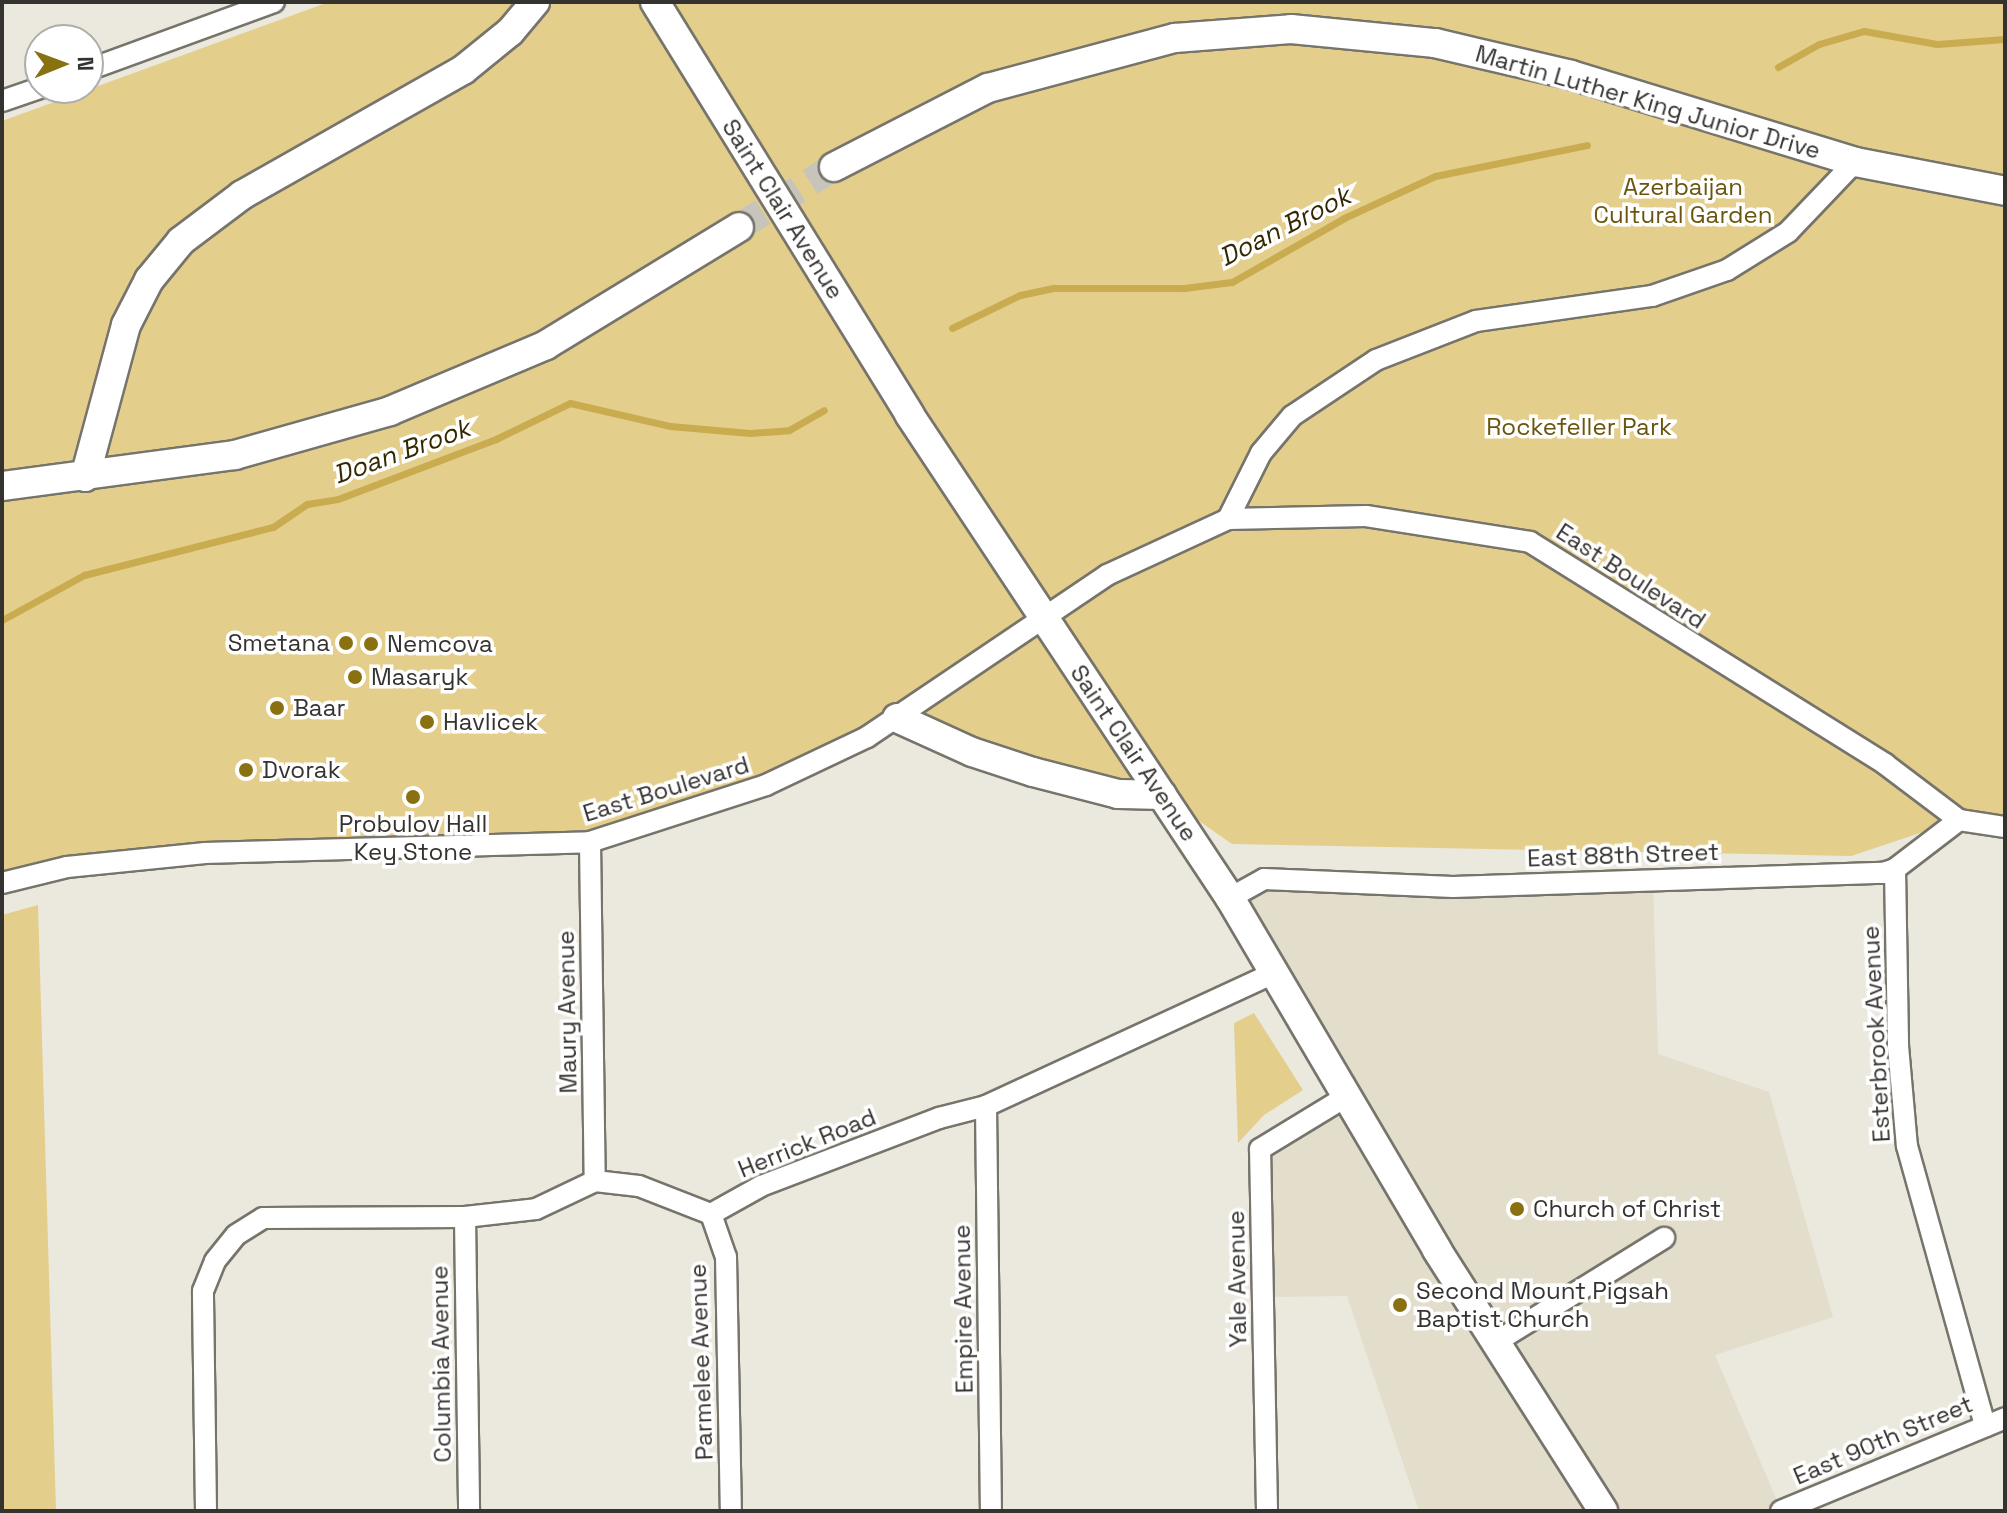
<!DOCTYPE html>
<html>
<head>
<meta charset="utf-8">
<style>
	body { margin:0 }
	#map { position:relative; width:2007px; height:1513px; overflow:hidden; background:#ebe8de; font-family:"Space Grotesk",sans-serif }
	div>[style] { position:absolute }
	.built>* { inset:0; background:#e3ddcc }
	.green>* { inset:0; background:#e4ce8c }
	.stream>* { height:7px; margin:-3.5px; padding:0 3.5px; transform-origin:3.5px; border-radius:3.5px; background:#c9ac50 }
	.secondary-tunnel>* { height:28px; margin-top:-14px; transform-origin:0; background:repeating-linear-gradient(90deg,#c7c4bb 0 28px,transparent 0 42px) }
	.roads { filter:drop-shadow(2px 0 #76746b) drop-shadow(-2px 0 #76746b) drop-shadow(0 2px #76746b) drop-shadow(0 -2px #76746b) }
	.minor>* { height:20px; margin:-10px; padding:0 10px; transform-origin:10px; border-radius:10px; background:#fff }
	.secondary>* { height:28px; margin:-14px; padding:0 14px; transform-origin:14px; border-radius:14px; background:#fff }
	.dots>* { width:22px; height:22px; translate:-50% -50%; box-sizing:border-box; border:4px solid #fff; border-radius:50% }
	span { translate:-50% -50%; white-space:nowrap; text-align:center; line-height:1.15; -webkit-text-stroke:7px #fff; paint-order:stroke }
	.street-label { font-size:24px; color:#353330 }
	.park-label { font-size:24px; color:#69550d }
	.poi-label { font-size:24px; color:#353330 }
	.right { translate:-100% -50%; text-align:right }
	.left { translate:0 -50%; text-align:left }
	.water-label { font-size:26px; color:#342800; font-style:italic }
	.frame { position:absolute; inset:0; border:4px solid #353330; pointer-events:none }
	.north { position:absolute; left:24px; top:24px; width:80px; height:80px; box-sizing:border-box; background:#fff; border:2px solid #aeadac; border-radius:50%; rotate:89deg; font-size:22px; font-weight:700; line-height:32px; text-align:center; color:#353330 }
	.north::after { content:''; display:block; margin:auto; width:28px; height:36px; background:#897011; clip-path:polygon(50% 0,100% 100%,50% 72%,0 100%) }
</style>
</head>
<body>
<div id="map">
	<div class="built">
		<div style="clip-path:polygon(1264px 879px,1653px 880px,1658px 1054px,1769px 1092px,1833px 1317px,1715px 1355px,1781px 1510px,1805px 1501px,1811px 1511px,1419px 1511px,1347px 1296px,1263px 1297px,1260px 1149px,1347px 1096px,1230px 898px)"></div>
	</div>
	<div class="green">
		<div style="clip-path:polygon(329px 2px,2005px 2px,2005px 826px,1959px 820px,1851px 856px,1232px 844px,1162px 795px,897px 718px,694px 811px,520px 844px,127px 858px,2px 890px,2px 121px)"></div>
		<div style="clip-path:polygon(38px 905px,56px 1511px,2px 1511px,2px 915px)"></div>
		<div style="clip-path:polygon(1254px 1013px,1303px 1090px,1264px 1115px,1238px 1143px,1234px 1023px)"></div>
	</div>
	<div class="stream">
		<div style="left:1778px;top:67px;width:47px;rotate:-29.3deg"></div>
		<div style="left:1819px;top:44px;width:47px;rotate:-16.1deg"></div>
		<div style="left:1864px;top:31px;width:74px;rotate:10.1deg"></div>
		<div style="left:1937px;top:44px;width:68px;rotate:-4.2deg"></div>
		<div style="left:952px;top:328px;width:76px;rotate:-25.9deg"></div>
		<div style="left:1020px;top:295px;width:35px;rotate:-12deg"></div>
		<div style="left:1054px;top:288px;width:130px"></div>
		<div style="left:1184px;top:288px;width:48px;rotate:-7.1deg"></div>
		<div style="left:1232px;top:282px;width:129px;rotate:-29.7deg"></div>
		<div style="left:1344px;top:218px;width:100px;rotate:-24.8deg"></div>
		<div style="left:1435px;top:176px;width:155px;rotate:-11.5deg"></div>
		<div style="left:2px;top:620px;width:94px;rotate:-28.8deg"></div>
		<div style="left:84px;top:575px;width:195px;rotate:-14.3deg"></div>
		<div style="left:273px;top:527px;width:41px;rotate:-34.1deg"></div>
		<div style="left:307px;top:504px;width:31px;rotate:-9deg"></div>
		<div style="left:338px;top:499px;width:169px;rotate:-20.8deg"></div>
		<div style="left:496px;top:439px;width:82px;rotate:-25.9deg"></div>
		<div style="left:570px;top:403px;width:103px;rotate:13deg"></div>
		<div style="left:670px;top:426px;width:80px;rotate:5deg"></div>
		<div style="left:750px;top:433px;width:39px;rotate:-4deg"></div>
		<div style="left:789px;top:430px;width:40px;rotate:-29.7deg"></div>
	</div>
	<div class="secondary-tunnel">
		<div style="left:739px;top:227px;width:112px;rotate:-32.3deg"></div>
	</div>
	<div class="roads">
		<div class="minor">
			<div style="left:88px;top:70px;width:198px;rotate:-20.1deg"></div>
			<div style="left:2px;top:101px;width:40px;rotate:-18.9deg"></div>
			<div style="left:1228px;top:519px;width:138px;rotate:-1.2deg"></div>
			<div style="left:1366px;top:516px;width:166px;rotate:9deg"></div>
			<div style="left:1530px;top:542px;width:419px;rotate:32deg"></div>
			<div style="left:1885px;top:764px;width:93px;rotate:37.1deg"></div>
			<div style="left:590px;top:842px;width:339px;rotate:89.2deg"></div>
			<div style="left:1895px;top:869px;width:177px;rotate:89deg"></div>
			<div style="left:1898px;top:1046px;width:100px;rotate:84.9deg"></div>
			<div style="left:1907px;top:1146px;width:291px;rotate:74.4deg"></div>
			<div style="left:2px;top:883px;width:67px;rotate:-13.8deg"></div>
			<div style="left:67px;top:867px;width:139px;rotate:-5.8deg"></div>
			<div style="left:205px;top:853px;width:385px;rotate:-1.6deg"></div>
			<div style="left:590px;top:842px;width:185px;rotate:-17.9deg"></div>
			<div style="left:766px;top:785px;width:112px;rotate:-25.4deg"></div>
			<div style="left:867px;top:737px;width:290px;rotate:-34deg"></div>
			<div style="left:1107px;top:575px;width:133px;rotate:-24.8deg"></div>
			<div style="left:1228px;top:519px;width:74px;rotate:-63.4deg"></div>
			<div style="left:1261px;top:453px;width:48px;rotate:-50deg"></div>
			<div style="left:1292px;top:416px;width:101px;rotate:-33.7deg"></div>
			<div style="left:1376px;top:360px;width:107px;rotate:-21.3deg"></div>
			<div style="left:1476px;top:321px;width:178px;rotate:-8.1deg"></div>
			<div style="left:1652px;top:296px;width:79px;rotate:-19.1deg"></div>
			<div style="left:1727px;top:270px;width:72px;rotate:-31.9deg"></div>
			<div style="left:1788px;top:232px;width:97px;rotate:-46.3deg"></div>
			<div style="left:1230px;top:898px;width:39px;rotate:-29deg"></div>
			<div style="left:1264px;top:879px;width:189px;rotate:2.4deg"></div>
			<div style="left:1453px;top:887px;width:430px;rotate:-1.9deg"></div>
			<div style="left:1883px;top:873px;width:13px;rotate:-18deg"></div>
			<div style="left:1895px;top:869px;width:81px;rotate:-37.4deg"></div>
			<div style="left:1959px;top:820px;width:47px;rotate:8.7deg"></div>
			<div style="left:986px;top:1106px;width:405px;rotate:89.3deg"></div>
			<div style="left:711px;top:1214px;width:57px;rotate:-29.2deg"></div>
			<div style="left:761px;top:1186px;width:191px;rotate:-20.9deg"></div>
			<div style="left:939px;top:1118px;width:49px;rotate:-14.3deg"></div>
			<div style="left:986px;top:1106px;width:317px;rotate:-24.8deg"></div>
			<div style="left:711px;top:1214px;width:46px;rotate:70.8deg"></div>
			<div style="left:726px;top:1257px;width:254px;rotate:88.9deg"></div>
			<div style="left:465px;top:1217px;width:294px;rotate:89.2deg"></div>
			<div style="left:1496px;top:1342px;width:198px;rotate:-31.8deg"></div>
			<div style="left:206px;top:1511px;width:220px;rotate:-90.8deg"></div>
			<div style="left:203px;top:1291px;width:32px;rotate:-68deg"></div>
			<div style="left:215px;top:1261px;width:33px;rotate:-51deg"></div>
			<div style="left:236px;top:1235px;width:32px;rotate:-32deg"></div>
			<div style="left:263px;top:1218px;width:202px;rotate:-0.3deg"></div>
			<div style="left:465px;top:1217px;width:71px;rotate:-6.4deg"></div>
			<div style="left:536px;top:1209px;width:65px;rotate:-25.4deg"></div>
			<div style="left:595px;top:1181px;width:44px;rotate:6.5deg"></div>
			<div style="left:639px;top:1186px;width:77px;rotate:21.3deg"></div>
			<div style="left:1267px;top:1511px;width:362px;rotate:-91.1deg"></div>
			<div style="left:1260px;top:1149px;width:102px;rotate:-31.3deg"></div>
			<div style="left:1781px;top:1511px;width:243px;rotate:-22.5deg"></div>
		</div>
		<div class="secondary">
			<div style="left:655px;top:2px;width:484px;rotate:58.3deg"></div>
			<div style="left:909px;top:414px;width:581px;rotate:56.45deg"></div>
			<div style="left:1230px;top:898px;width:408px;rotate:59.5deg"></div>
			<div style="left:1437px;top:1250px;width:309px;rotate:57.5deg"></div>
			<div style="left:834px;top:167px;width:173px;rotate:-27.2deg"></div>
			<div style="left:988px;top:88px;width:194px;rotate:-15deg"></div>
			<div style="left:1175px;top:38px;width:116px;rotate:-4.4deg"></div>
			<div style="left:1291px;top:29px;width:145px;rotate:5.6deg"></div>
			<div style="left:1435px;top:43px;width:140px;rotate:13.2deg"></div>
			<div style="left:1571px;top:75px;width:297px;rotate:17deg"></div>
			<div style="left:1855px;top:162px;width:153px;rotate:10.9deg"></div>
			<div style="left:85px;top:477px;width:157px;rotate:-74.9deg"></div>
			<div style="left:126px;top:325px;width:51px;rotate:-62.9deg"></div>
			<div style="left:149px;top:280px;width:50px;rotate:-50.6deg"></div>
			<div style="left:181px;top:241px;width:76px;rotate:-37deg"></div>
			<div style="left:242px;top:195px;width:254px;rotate:-29.5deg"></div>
			<div style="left:463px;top:70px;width:60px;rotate:-39deg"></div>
			<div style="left:510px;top:32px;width:39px;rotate:-50deg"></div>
			<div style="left:2px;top:486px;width:235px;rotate:-7.6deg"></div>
			<div style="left:235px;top:455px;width:161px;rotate:-15.8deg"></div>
			<div style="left:390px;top:411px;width:169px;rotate:-22.9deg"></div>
			<div style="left:546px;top:345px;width:226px;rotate:-31.4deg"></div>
			<div style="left:897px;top:718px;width:82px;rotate:24.4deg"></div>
			<div style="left:972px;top:752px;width:64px;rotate:18.2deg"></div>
			<div style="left:1033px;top:772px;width:88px;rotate:14.5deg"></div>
			<div style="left:1118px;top:794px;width:44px;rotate:1.3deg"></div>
		</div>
	</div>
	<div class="dots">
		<div style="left:346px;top:643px;background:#897011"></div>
		<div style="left:371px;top:644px;background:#897011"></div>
		<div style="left:355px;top:677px;background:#897011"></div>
		<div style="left:277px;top:708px;background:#897011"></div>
		<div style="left:427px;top:722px;background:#897011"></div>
		<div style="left:246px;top:770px;background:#897011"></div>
		<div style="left:413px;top:797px;background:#897011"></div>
		<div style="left:1517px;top:1209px;background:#897011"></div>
		<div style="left:1400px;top:1305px;background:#897011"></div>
	</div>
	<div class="street-label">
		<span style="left:1648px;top:102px;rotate:16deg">Martin Luther King Junior Drive</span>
		<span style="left:783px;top:209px;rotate:58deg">Saint Clair Avenue</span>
		<span style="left:1631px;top:576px;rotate:33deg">East Boulevard</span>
		<span style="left:1134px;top:753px;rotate:56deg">Saint Clair Avenue</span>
		<span style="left:666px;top:789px;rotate:-17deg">East Boulevard</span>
		<span style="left:1623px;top:855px;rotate:-2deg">East 88th Street</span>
		<span style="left:567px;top:1012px;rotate:-91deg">Maury Avenue</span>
		<span style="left:1876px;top:1034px;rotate:-93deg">Esterbrook Avenue</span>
		<span style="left:807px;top:1143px;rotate:-22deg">Herrick Road</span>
		<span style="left:1237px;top:1279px;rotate:-91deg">Yale Avenue</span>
		<span style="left:963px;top:1309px;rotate:-91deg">Empire Avenue</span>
		<span style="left:701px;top:1362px;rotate:-92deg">Parmelee Avenue</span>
		<span style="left:441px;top:1364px;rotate:-91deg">Columbia Avenue</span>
		<span style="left:1883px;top:1440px;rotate:-23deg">East 90th Street</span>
	</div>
	<div class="park-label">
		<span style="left:1683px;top:201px">Azerbaijan<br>Cultural Garden</span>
		<span style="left:1579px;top:427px">Rockefeller Park</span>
	</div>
	<div class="poi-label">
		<span class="right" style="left:330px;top:643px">Smetana</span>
		<span class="left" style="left:387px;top:644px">Nemcova</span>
		<span class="left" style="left:371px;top:677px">Masaryk</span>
		<span class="left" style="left:293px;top:708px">Baar</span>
		<span class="left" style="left:443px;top:722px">Havlicek</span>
		<span class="left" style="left:262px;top:770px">Dvorak</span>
		<span style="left:413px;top:838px">Probulov Hall<br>Key Stone</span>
		<span class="left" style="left:1533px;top:1209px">Church of Christ</span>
		<span class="left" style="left:1416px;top:1305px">Second Mount Pigsah<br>Baptist Church</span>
	</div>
	<div class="water-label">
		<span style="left:1285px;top:227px;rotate:-27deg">Doan Brook</span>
		<span style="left:402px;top:452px;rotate:-20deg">Doan Brook</span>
	</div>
	<div class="frame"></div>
	<div class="north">N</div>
</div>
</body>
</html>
